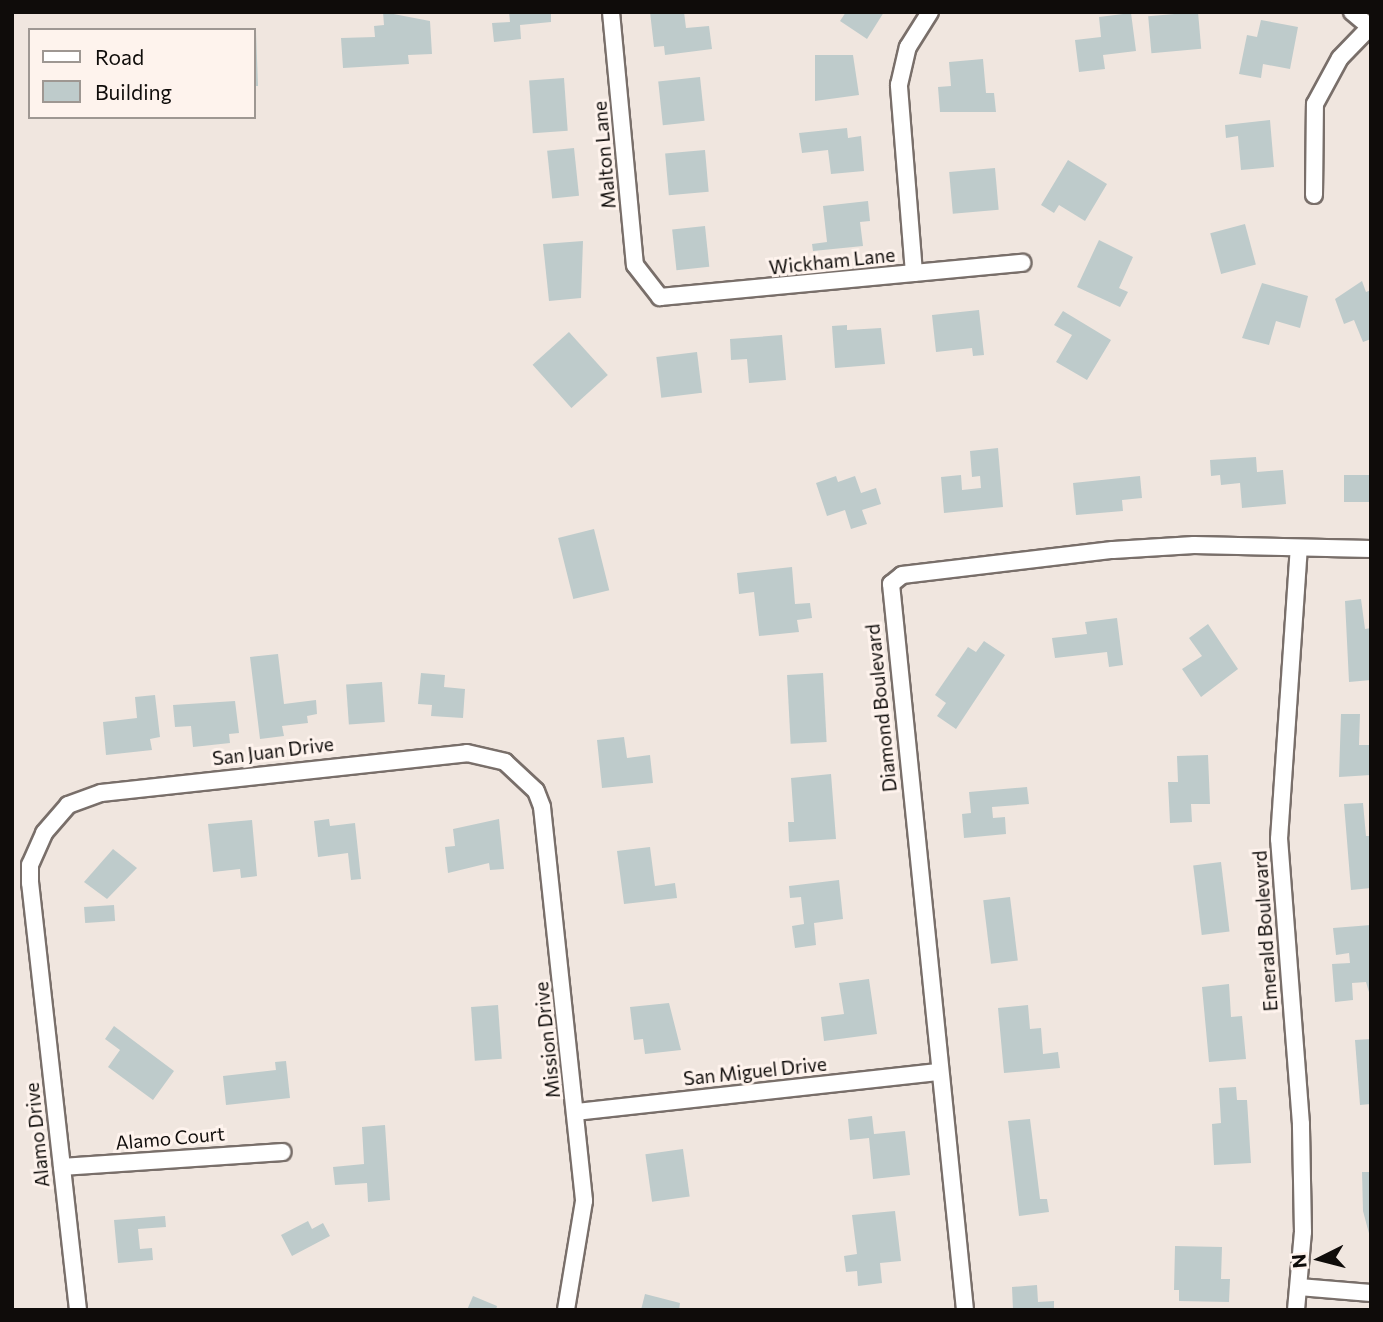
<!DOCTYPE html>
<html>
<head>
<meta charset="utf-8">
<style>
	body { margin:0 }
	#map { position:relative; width:1383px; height:1322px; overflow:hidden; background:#f0e6df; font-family:Commissioner,sans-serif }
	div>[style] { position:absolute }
	.building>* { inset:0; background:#becbcb; transform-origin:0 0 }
	.roads { filter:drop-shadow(2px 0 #796f6a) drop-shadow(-2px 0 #796f6a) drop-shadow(0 2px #796f6a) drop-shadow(0 -2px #796f6a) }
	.minor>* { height:16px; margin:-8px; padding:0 8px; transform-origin:8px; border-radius:8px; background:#fff }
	span { translate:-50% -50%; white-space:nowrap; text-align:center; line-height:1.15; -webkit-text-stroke:6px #fef3ed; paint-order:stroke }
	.street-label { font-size:19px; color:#0f0c0a }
	.frame { position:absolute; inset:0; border:14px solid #0f0c0a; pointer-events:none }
	.legend { position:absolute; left:28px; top:28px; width:228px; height:91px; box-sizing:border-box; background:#fef3ed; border:2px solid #9e9792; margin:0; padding:9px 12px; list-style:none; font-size:21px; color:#0f0c0a }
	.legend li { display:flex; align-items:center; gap:14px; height:35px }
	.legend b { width:35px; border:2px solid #9e9792 }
	.north { position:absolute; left:1285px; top:1224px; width:70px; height:70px; -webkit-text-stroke:5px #fef3ed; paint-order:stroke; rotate:264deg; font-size:19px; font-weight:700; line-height:28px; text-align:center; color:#0f0c0a }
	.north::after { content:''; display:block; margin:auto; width:24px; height:32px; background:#0f0c0a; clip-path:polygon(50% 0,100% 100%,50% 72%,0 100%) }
</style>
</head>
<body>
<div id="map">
	<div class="building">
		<div style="clip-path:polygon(383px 12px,430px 21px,432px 54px,408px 55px,409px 64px,343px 68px,341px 38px,375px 37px,374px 26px,384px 25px)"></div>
		<div style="clip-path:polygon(509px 12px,551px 12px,551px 22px,520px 25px,521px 39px,494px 42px,492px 23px,510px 22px)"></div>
		<div style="clip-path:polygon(650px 12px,684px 12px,686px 28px,709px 26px,712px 49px,665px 55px,664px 46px,654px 47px)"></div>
		<div style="clip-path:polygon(846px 12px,884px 12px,867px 39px,840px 21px)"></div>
		<div style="left:1198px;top:12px;width:37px;height:50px;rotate:85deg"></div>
		<div style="clip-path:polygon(1131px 13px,1136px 51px,1103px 55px,1105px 69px,1079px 72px,1075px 40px,1101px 37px,1099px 17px)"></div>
		<div style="clip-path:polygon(1261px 20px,1298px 27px,1290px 69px,1263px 64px,1261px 78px,1239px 74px,1247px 35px,1257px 37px)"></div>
		<div style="clip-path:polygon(254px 31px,256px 31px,258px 86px,254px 86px)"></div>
		<div style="clip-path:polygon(815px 55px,853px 55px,859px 95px,815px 101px)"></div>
		<div style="clip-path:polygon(983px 59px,986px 93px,994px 93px,996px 112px,940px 112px,938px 87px,951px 86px,949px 62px)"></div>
		<div style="left:700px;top:77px;width:44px;height:42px;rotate:84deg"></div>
		<div style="left:564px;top:78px;width:53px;height:35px;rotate:86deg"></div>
		<div style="clip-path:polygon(1270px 120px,1274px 167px,1241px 170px,1238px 136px,1226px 138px,1225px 125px)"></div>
		<div style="clip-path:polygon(847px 128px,848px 138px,861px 136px,864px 171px,831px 174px,828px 150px,802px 153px,799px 133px)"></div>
		<div style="left:574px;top:148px;width:48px;height:27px;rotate:84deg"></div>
		<div style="left:705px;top:150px;width:42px;height:40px;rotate:85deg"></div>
		<div style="clip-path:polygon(1068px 160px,1107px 184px,1085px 221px,1059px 205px,1054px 213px,1041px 205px)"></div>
		<div style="left:995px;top:168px;width:42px;height:46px;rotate:85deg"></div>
		<div style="clip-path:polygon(868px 201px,870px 221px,860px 222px,863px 246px,813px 251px,812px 244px,827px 242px,823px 206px)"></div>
		<div style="left:1245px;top:224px;width:42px;height:36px;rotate:75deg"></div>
		<div style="left:705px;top:226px;width:41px;height:33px;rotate:84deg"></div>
		<div style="clip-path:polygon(1099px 240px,1133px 257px,1119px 288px,1128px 292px,1120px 307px,1077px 287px)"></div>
		<div style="clip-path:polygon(583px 241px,581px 298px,549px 301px,543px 244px)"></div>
		<div style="clip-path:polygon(1362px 281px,1366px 292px,1371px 290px,1371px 339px,1363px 342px,1354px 320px,1344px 324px,1335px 299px)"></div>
		<div style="clip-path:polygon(1262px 283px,1308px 296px,1300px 328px,1276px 321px,1269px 345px,1242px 338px)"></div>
		<div style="clip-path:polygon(979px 310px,984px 355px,973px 356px,972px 348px,936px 352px,932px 315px)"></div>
		<div style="clip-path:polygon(1063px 311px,1111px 340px,1087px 380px,1056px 362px,1072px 335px,1054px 325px)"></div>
		<div style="clip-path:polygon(847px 325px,847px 330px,881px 328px,885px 364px,835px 368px,832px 326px)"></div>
		<div style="left:569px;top:332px;width:58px;height:49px;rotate:48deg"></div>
		<div style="clip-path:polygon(782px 335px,786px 380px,749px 383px,747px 359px,731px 360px,730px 339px)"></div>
		<div style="left:697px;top:352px;width:41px;height:41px;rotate:83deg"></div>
		<div style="clip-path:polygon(998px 448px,1003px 507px,944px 513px,941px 477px,961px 475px,962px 490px,981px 488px,980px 476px,972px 477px,970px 451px)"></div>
		<div style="clip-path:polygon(1256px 457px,1257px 472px,1283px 470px,1286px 504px,1242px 508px,1240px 483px,1221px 485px,1220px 475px,1211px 476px,1210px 460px)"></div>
		<div style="left:1371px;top:475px;width:27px;height:27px;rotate:90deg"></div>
		<div style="clip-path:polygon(836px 476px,838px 482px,855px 476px,861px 493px,876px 488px,881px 504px,862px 510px,867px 524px,851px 529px,845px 510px,827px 516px,816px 483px)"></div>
		<div style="clip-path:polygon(1140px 476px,1142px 498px,1122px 500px,1123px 511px,1076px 515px,1073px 483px)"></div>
		<div style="left:594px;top:529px;width:63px;height:37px;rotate:76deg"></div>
		<div style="clip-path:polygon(792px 567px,795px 604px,810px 603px,812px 618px,797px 620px,799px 632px,759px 636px,754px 592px,739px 594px,737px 573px)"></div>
		<div style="clip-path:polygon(1361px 599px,1365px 629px,1371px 628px,1371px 680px,1349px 682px,1345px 601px)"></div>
		<div style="clip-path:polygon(1117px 618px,1123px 665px,1109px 667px,1107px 652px,1055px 658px,1052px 638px,1087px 634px,1085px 622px)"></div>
		<div style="clip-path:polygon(1208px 624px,1238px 669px,1201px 697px,1182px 669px,1202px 656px,1189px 638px)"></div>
		<div style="clip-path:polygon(984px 641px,1005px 655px,956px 729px,937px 716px,946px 703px,935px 695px,968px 647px,976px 652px)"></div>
		<div style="clip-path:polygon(278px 654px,284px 704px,316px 700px,317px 714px,307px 716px,308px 723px,282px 726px,284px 736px,260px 739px,250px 657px)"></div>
		<div style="clip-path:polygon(421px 673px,445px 675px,444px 687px,465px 689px,463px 718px,431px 716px,432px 705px,418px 704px)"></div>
		<div style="left:823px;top:673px;width:69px;height:36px;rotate:87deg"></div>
		<div style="left:382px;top:682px;width:40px;height:36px;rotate:86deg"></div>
		<div style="clip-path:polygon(155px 695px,160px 737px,150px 739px,152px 750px,106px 755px,103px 722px,137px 718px,135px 697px)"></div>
		<div style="clip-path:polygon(235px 701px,239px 733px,229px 734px,230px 743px,193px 747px,191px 726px,175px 727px,173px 705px)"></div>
		<div style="clip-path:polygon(1341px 714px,1360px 714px,1359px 745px,1371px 745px,1371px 775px,1339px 777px)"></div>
		<div style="clip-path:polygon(624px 737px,627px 758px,650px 755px,653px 783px,602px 788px,597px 740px)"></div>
		<div style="clip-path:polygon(1208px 755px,1210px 804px,1191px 804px,1192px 822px,1170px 823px,1168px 782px,1178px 782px,1177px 756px)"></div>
		<div style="clip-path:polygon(831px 774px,836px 839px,789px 842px,788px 822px,794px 822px,791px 778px)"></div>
		<div style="clip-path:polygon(1027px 787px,1029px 804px,992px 807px,993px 818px,1005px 817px,1006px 834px,964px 838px,962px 814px,971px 813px,969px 792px)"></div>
		<div style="clip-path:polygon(1363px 803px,1366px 836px,1371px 836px,1371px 888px,1351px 890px,1344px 804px)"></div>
		<div style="clip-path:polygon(329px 819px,330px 826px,355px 823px,361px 879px,351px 880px,348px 853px,318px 857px,314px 821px)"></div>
		<div style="clip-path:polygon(499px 819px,504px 869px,490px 870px,489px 863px,448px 873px,445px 847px,455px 846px,453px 829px)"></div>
		<div style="clip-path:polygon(252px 820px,257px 876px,241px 878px,240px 869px,213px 872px,208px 824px)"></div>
		<div style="clip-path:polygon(650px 847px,655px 886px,675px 883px,677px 898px,624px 904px,617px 851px)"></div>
		<div style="clip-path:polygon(113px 849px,137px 868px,107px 899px,84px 882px)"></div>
		<div style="left:1221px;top:862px;width:70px;height:28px;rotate:83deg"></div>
		<div style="clip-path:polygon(839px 880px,843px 919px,814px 923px,816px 945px,795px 948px,792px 926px,804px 924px,801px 897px,790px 898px,789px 886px)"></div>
		<div style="left:1010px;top:897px;width:64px;height:27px;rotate:83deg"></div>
		<div style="left:114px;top:905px;width:16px;height:30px;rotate:86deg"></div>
		<div style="clip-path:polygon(1371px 925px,1371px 999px,1366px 982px,1352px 983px,1353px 1000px,1335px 1002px,1332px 964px,1350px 963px,1349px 953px,1336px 955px,1333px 928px)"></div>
		<div style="clip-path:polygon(869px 979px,877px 1034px,824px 1041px,821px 1017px,844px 1014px,839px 983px)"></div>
		<div style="clip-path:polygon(1229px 984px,1231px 1017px,1242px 1016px,1246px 1059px,1209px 1062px,1202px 987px)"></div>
		<div style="clip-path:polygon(669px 1003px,681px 1050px,645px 1054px,643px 1039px,634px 1040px,630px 1007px)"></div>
		<div style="left:498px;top:1005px;width:54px;height:27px;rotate:86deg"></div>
		<div style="clip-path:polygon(1028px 1005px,1030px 1029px,1041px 1028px,1043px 1054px,1058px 1052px,1060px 1068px,1004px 1073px,998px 1008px)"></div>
		<div style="clip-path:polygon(114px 1026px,174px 1071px,153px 1100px,108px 1067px,120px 1050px,105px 1039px)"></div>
		<div style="clip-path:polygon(1371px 1039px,1371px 1104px,1360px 1105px,1355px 1040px)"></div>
		<div style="clip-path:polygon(286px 1061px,290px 1098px,226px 1105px,223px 1076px,276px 1070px,275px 1062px)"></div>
		<div style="clip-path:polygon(1236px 1087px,1237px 1100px,1247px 1100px,1251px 1163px,1214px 1165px,1212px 1124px,1221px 1123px,1219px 1088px)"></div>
		<div style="clip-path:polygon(872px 1116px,874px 1134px,905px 1131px,910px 1175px,873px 1179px,869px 1138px,850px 1140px,848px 1119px)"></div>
		<div style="clip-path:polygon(1030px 1119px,1040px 1199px,1047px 1199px,1049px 1212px,1019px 1216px,1008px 1121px)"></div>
		<div style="clip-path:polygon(385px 1125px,390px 1200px,368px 1202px,367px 1183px,335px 1185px,333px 1167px,364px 1164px,362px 1127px)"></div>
		<div style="left:683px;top:1149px;width:48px;height:38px;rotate:82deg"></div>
		<div style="clip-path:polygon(1362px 1172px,1371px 1172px,1371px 1241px,1363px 1211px)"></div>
		<div style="clip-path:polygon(895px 1211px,901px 1261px,880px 1263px,882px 1283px,858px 1286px,857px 1271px,846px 1272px,844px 1256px,857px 1254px,852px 1215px)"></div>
		<div style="clip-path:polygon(165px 1216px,166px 1227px,138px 1229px,140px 1249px,152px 1248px,153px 1260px,118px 1263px,114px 1220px)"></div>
		<div style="clip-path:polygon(308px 1221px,312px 1229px,323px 1223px,330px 1236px,292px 1256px,281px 1235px)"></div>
		<div style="clip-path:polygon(1175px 1246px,1222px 1247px,1221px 1279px,1230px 1279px,1229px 1302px,1179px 1301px,1179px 1290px,1174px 1290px)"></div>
		<div style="clip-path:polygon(1037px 1285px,1038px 1302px,1054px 1301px,1054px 1310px,1013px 1310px,1012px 1287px)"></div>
		<div style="clip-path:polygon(645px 1294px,680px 1303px,679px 1310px,641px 1310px)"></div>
		<div style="clip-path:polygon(473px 1296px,497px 1306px,496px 1310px,467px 1310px)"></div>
	</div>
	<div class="roads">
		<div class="minor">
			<div style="left:611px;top:12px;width:254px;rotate:84.6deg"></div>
			<div style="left:635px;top:265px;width:41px;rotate:52deg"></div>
			<div style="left:660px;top:297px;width:364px;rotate:-5.4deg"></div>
			<div style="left:1352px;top:12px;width:25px;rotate:40deg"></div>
			<div style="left:1314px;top:195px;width:91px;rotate:-89.4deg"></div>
			<div style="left:1315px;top:104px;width:52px;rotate:-61.5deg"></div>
			<div style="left:1340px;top:58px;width:45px;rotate:-45.9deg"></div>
			<div style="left:914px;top:273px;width:189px;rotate:-94.6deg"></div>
			<div style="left:899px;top:85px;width:39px;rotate:-77deg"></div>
			<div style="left:908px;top:47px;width:41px;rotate:-57.8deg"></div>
			<div style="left:576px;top:1112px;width:365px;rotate:-6.3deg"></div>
			<div style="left:62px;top:1167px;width:221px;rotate:-3.9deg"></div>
			<div style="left:1299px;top:1287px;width:72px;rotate:4.8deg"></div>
			<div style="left:78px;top:1310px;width:430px;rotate:-96.4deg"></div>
			<div style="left:30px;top:883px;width:18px;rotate:-90deg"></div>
			<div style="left:30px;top:865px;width:35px;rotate:-66deg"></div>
			<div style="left:44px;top:833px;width:37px;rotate:-49deg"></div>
			<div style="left:68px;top:805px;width:35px;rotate:-20deg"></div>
			<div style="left:101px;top:793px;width:368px;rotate:-6.2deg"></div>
			<div style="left:467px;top:753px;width:39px;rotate:13deg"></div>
			<div style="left:505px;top:762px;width:42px;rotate:43.1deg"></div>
			<div style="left:536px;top:791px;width:17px;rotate:69deg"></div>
			<div style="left:542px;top:807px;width:396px;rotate:83.9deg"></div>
			<div style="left:584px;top:1201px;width:110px;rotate:99.4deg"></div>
			<div style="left:965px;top:1310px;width:730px;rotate:-95.82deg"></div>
			<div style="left:891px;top:584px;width:14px;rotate:-39deg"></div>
			<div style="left:902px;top:575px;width:212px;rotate:-6.8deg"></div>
			<div style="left:1113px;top:550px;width:81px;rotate:-3.5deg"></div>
			<div style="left:1194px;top:545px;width:177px;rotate:1.3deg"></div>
			<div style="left:1296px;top:1310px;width:78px;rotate:-84.9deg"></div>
			<div style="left:1303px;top:1232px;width:108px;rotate:-91.1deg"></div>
			<div style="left:1301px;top:1124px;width:286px;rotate:-94.4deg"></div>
			<div style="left:1279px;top:839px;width:291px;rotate:-86.1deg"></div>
		</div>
	</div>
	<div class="street-label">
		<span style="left:604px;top:155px;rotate:-95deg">Malton Lane</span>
		<span style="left:832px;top:261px;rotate:-6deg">Wickham Lane</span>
		<span style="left:881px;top:708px;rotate:-96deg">Diamond Boulevard</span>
		<span style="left:273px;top:751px;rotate:-7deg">San Juan Drive</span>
		<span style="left:1265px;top:931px;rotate:-94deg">Emerald Boulevard</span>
		<span style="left:547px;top:1040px;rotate:-96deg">Mission Drive</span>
		<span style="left:755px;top:1071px;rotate:-6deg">San Miguel Drive</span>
		<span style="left:37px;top:1135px;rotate:-96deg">Alamo Drive</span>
		<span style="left:170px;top:1138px;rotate:-5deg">Alamo Court</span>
	</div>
	<div class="frame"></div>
	<ul class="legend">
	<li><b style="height:9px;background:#fff"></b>Road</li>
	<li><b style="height:19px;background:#becbcb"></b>Building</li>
	</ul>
	<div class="north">N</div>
</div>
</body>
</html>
